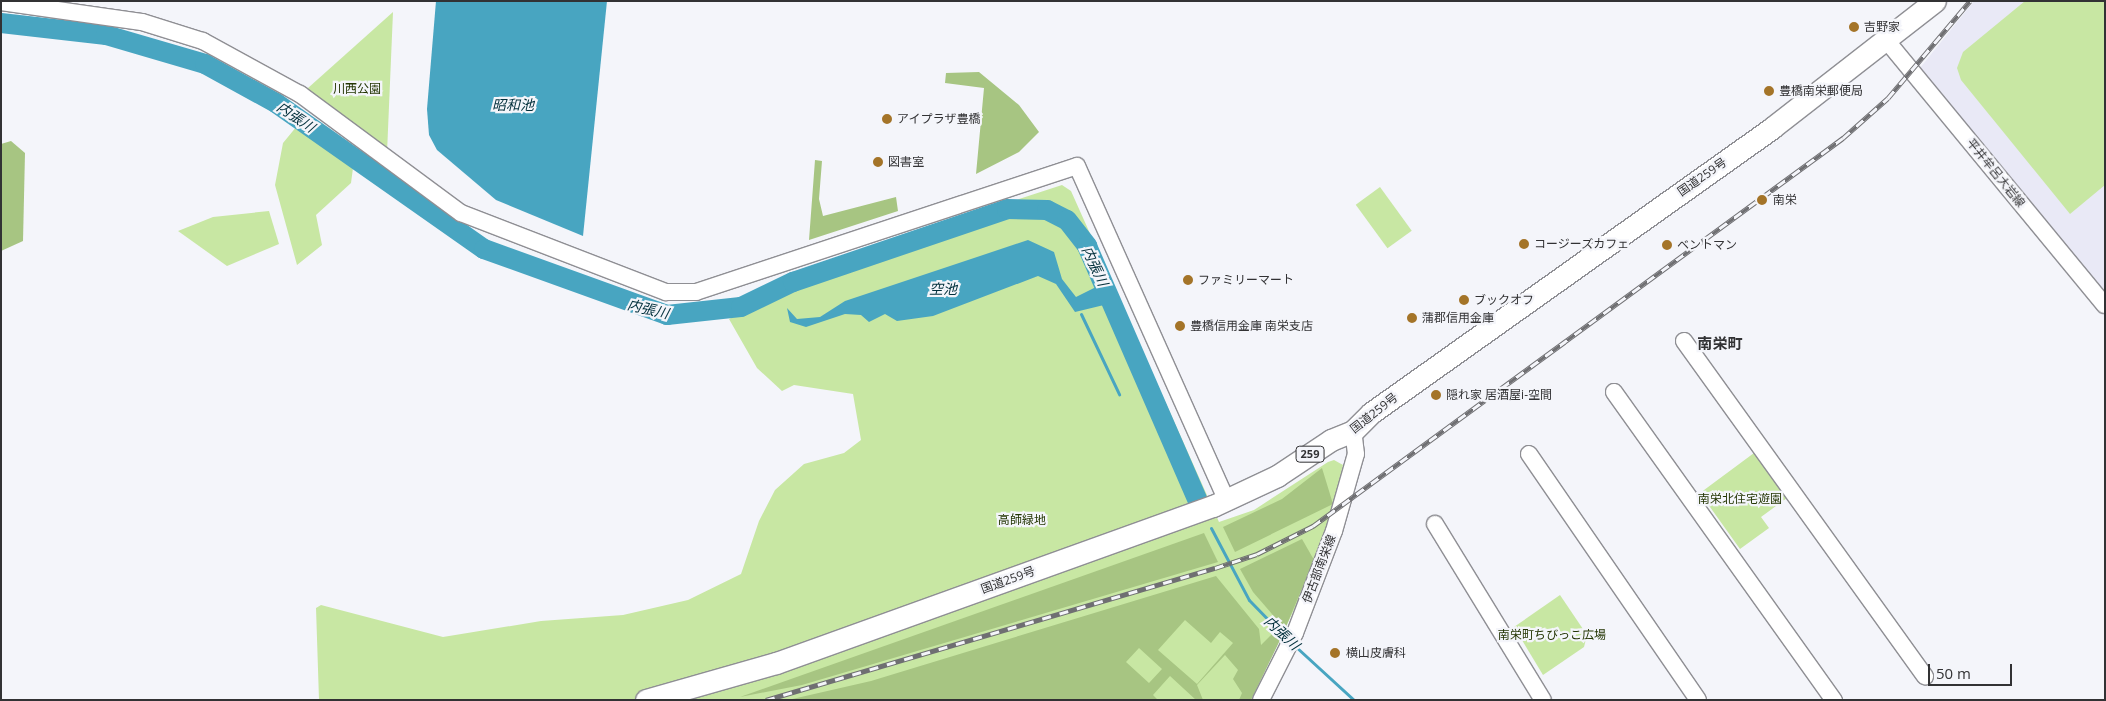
<!DOCTYPE html>
<html>
<head>
<meta charset="utf-8">
<style>
	body { margin:0 }
	#map { position:relative; width:2106px; height:701px; overflow:hidden; background:#f4f5fa; font-family:"Open Sans","Noto Sans JP",sans-serif }
	div>[style] { position:absolute }
	.built>* { inset:0; background:#e9e9f6 }
	.green>* { inset:0; background:#c8e7a3; transform-origin:0 0 }
	.forest>* { inset:0; background:#a7c582 }
	.water>* { inset:0; background:#48a5c1 }
	.stream>* { height:3px; margin:-1.5px; padding:0 1.5px; transform-origin:1.5px; border-radius:1.5px; background:#48a5c1 }
	.river>* { height:20px; margin:-10px; padding:0 10px; transform-origin:10px; border-radius:10px; background:#48a5c1 }
	.roads { filter:drop-shadow(1px 0 #8f8f94) drop-shadow(-1px 0 #8f8f94) drop-shadow(0 1px #8f8f94) drop-shadow(0 -1px #8f8f94) }
	.secondary>* { height:16px; margin:-8px; padding:0 8px; transform-origin:8px; border-radius:8px; background:#fff }
	.highway>* { height:21px; margin:-10.5px; padding:0 10.5px; transform-origin:10.5px; border-radius:10.5px; background:#fff }
	.rail>* { height:5px; margin-top:-2.5px; transform-origin:0; background:repeating-linear-gradient(90deg,#f4f5fa 0 9px,#6f6f72 0 18px); box-sizing:border-box; border-block:1px solid #6f6f72 }
	.dots>* { width:14px; height:14px; translate:-50% -50%; box-sizing:border-box; border:2px solid #f4f5fa; border-radius:50% }
	span { translate:-50% -50%; white-space:nowrap; text-align:center; line-height:1.15; -webkit-text-stroke:4.5px #f4f5fa; paint-order:stroke }
	.shield-label span { padding:1px 4px; background:#f4f5fa; border:1px solid; border-radius:4px; -webkit-text-stroke-width:0 }
	.shield-label { font-size:11px; color:#323234; font-weight:700 }
	.poi-label { font-size:12px; color:#323234 }
	.left { translate:0 -50%; text-align:left }
	.park-label { font-size:12px; color:#243604 }
	.street-label { font-size:12px; color:#323234 }
	.water-label { font-size:14px; color:#022f3b; font-style:italic }
	.quarter-label { font-size:15px; color:#323234; font-weight:700 }
	.frame { position:absolute; inset:0; border:2px solid #323234; pointer-events:none }
	.scale { position:absolute; left:1928px; top:664px; width:84px; height:22px; box-sizing:border-box; border:2px solid #323234; border-top:0; padding-left:6px; font-size:15px; line-height:18px; white-space:nowrap; color:#323234; -webkit-text-stroke:4px #f4f5fa; paint-order:stroke }
</style>
</head>
<body>
<div id="map">
	<div class="built">
		<div style="clip-path:polygon(1974px 1px,2105px 1px,2105px 297px,1920px 68px)"></div>
	</div>
	<div class="green">
		<div style="clip-path:polygon(2025px 1px,2105px 1px,2105px 185px,2070px 214px,1961px 80px,1957px 68px,1963px 52px)"></div>
		<div style="clip-path:polygon(393px 12px,387px 153px,308px 93px,308px 88px)"></div>
		<div style="clip-path:polygon(297px 126px,353px 168px,351px 183px,316px 215px,322px 245px,297px 265px,275px 185px,283px 143px)"></div>
		<div style="clip-path:polygon(1062px 185px,1071px 191px,1219px 522px,1254px 510px,1328px 462px,1334px 460px,1343px 465px,1331px 515px,1302px 593px,1251px 700px,319px 700px,316px 608px,321px 605px,443px 637px,541px 621px,623px 615px,688px 600px,741px 574px,759px 521px,775px 490px,804px 464px,844px 453px,861px 440px,853px 394px,794px 385px,782px 391px,757px 368px,729px 319px,800px 284px,796px 272px)"></div>
		<div style="left:1380px;top:187px;width:54px;height:30px;rotate:54deg"></div>
		<div style="clip-path:polygon(269px 211px,279px 244px,227px 266px,178px 231px,213px 217px)"></div>
		<div style="clip-path:polygon(1754px 453px,1787px 498px,1761px 517px,1769px 528px,1740px 549px,1700px 493px)"></div>
		<div style="clip-path:polygon(1560px 595px,1587px 635px,1584px 647px,1543px 675px,1514px 627px)"></div>
	</div>
	<div class="forest">
		<div style="clip-path:polygon(979px 72px,1019px 105px,1039px 132px,1019px 152px,976px 174px,984px 88px,945px 83px,946px 73px)"></div>
		<div style="clip-path:polygon(11px 141px,25px 153px,23px 241px,1px 251px,1px 144px)"></div>
		<div style="clip-path:polygon(815px 160px,822px 161px,819px 199px,823px 216px,896px 197px,898px 211px,809px 240px)"></div>
		<div style="clip-path:polygon(1322px 468px,1333px 504px,1235px 552px,1223px 527px,1282px 499px)"></div>
		<div style="clip-path:polygon(1204px 533px,1218px 562px,802px 685px,740px 697px)"></div>
		<div style="clip-path:polygon(1302px 539px,1314px 560px,1285px 629px,1253px 592px,1240px 569px)"></div>
		<div style="clip-path:polygon(evenodd,1216px 576px,1259px 629px,1261px 645px,1273px 633px,1280px 640px,1251px 700px,1239px 700px,1242px 693px,1233px 679px,1238px 670px,1225px 655px,1197px 685px,1203px 700px,1196px 700px,1170px 676px,1153px 695px,1158px 700px,788px 700px,871px 681px,1216px 576px,1185px 620px,1211px 643px,1220px 632px,1233px 643px,1197px 684px,1158px 650px,1185px 620px,1216px 576px,1139px 648px,1162px 669px,1149px 683px,1126px 662px,1139px 648px)"></div>
	</div>
	<div class="water">
		<div style="clip-path:polygon(436px 1px,607px 1px,583px 236px,496px 200px,437px 150px,429px 135px,427px 109px)"></div>
		<div style="clip-path:polygon(1028px 240px,1054px 252px,1062px 279px,1076px 297px,1098px 286px,1104px 305px,1075px 312px,1056px 284px,1038px 276px,933px 316px,897px 321px,885px 314px,869px 322px,861px 315px,845px 314px,806px 327px,790px 322px,787px 308px,797px 319px,820px 317px,845px 301px)"></div>
	</div>
	<div class="stream">
		<div style="left:1081px;top:314px;width:89px;rotate:64.6deg"></div>
		<div style="left:1211px;top:528px;width:81px;rotate:62.2deg"></div>
		<div style="left:1249px;top:600px;width:54px;rotate:45.7deg"></div>
		<div style="left:1295px;top:646px;width:80px;rotate:42.5deg"></div>
	</div>
	<div class="river">
		<div style="left:1px;top:23px;width:106px;rotate:6.5deg"></div>
		<div style="left:106px;top:35px;width:103px;rotate:16.3deg"></div>
		<div style="left:205px;top:64px;width:81px;rotate:28.8deg"></div>
		<div style="left:276px;top:103px;width:254px;rotate:35.1deg"></div>
		<div style="left:484px;top:249px;width:195px;rotate:19.8deg"></div>
		<div style="left:667px;top:315px;width:74px;rotate:-6.2deg"></div>
		<div style="left:741px;top:307px;width:58px;rotate:-25.7deg"></div>
		<div style="left:793px;top:282px;width:226px;rotate:-18.8deg"></div>
		<div style="left:1007px;top:209px;width:40px;rotate:1.4deg"></div>
		<div style="left:1047px;top:210px;width:22px;rotate:27deg"></div>
		<div style="left:1067px;top:220px;width:33px;rotate:52deg"></div>
		<div style="left:1087px;top:246px;width:276px;rotate:66.5deg"></div>
	</div>
	<div class="roads">
		<div class="secondary">
			<div style="left:1px;top:2px;width:142px;rotate:8.1deg"></div>
			<div style="left:142px;top:22px;width:64px;rotate:17.3deg"></div>
			<div style="left:203px;top:41px;width:111px;rotate:28.7deg"></div>
			<div style="left:300px;top:94px;width:200px;rotate:36.5deg"></div>
			<div style="left:461px;top:213px;width:220px;rotate:21.1deg"></div>
			<div style="left:666px;top:292px;width:30px"></div>
			<div style="left:696px;top:292px;width:401px;rotate:-18.3deg"></div>
			<div style="left:1077px;top:166px;width:367px;rotate:65.9deg"></div>
			<div style="left:1887px;top:41px;width:342px;rotate:50.5deg"></div>
			<div style="left:1684px;top:341px;width:413px;rotate:54.3deg"></div>
			<div style="left:1614px;top:392px;width:379px;rotate:54.5deg"></div>
			<div style="left:1529px;top:454px;width:298px;rotate:55.5deg"></div>
			<div style="left:1435px;top:524px;width:206px;rotate:58.5deg"></div>
			<div style="left:1261px;top:700px;width:75px;rotate:-63.1deg"></div>
			<div style="left:1295px;top:633px;width:109px;rotate:-69.1deg"></div>
			<div style="left:1334px;top:531px;width:80px;rotate:-74.1deg"></div>
			<div style="left:1356px;top:454px;width:23px;rotate:-97deg"></div>
		</div>
		<div class="highway">
			<div style="left:646px;top:700px;width:135px;rotate:-15.9deg"></div>
			<div style="left:776px;top:663px;width:464px;rotate:-19.8deg"></div>
			<div style="left:1213px;top:506px;width:71px;rotate:-25.1deg"></div>
			<div style="left:1277px;top:476px;width:65px;rotate:-33.7deg"></div>
			<div style="left:1331px;top:440px;width:24px;rotate:-22deg"></div>
			<div style="left:1353px;top:431px;width:25px;rotate:-45deg"></div>
			<div style="left:1371px;top:413px;width:493px;rotate:-35.4deg"></div>
			<div style="left:1773px;top:127px;width:205px;rotate:-37.9deg"></div>
		</div>
	</div>
	<div class="rail">
		<div style="left:766px;top:700px;width:468px;rotate:-16.4deg"></div>
		<div style="left:1215px;top:568px;width:44px;rotate:-18.4deg"></div>
		<div style="left:1257px;top:554px;width:63px;rotate:-26.6deg"></div>
		<div style="left:1313px;top:526px;width:657px;rotate:-36.21deg"></div>
		<div style="left:1843px;top:138px;width:60px;rotate:-41.6deg"></div>
		<div style="left:1888px;top:98px;width:127px;rotate:-49.8deg"></div>
	</div>
	<div class="dots">
		<div style="left:1854px;top:27px;background:#a47428"></div>
		<div style="left:1769px;top:91px;background:#a47428"></div>
		<div style="left:887px;top:119px;background:#a47428"></div>
		<div style="left:878px;top:162px;background:#a47428"></div>
		<div style="left:1762px;top:200px;background:#a47428"></div>
		<div style="left:1524px;top:244px;background:#a47428"></div>
		<div style="left:1667px;top:245px;background:#a47428"></div>
		<div style="left:1188px;top:280px;background:#a47428"></div>
		<div style="left:1464px;top:300px;background:#a47428"></div>
		<div style="left:1412px;top:318px;background:#a47428"></div>
		<div style="left:1180px;top:326px;background:#a47428"></div>
		<div style="left:1436px;top:395px;background:#a47428"></div>
		<div style="left:1335px;top:653px;background:#a47428"></div>
	</div>
	<div class="shield-label">
		<span style="left:1310px;top:454px">259</span>
	</div>
	<div class="poi-label">
		<span class="left" style="left:1864px;top:27px">吉野家</span>
		<span class="left" style="left:1779px;top:91px">豊橋南栄郵便局</span>
		<span class="left" style="left:897px;top:119px">アイプラザ豊橋</span>
		<span class="left" style="left:888px;top:162px">図書室</span>
		<span class="left" style="left:1773px;top:200px">南栄</span>
		<span class="left" style="left:1534px;top:244px">コージーズカフェ</span>
		<span class="left" style="left:1677px;top:245px">ベントマン</span>
		<span class="left" style="left:1198px;top:280px">ファミリーマート</span>
		<span class="left" style="left:1474px;top:300px">ブックオフ</span>
		<span class="left" style="left:1422px;top:318px">蒲郡信用金庫</span>
		<span class="left" style="left:1190px;top:326px">豊橋信用金庫 南栄支店</span>
		<span class="left" style="left:1446px;top:395px">隠れ家 居酒屋i-空間</span>
		<span class="left" style="left:1346px;top:653px">横山皮膚科</span>
	</div>
	<div class="park-label">
		<span style="left:357px;top:89px">川西公園</span>
		<span style="left:1740px;top:499px">南栄北住宅遊園</span>
		<span style="left:1022px;top:520px">高師緑地</span>
		<span style="left:1552px;top:635px">南栄町ちびっこ広場</span>
	</div>
	<div class="street-label">
		<span style="left:1996px;top:173px;rotate:51deg">平井牟呂大岩線</span>
		<span style="left:1702px;top:177px;rotate:-35deg">国道259号</span>
		<span style="left:1374px;top:413px;rotate:-38deg">国道259号</span>
		<span style="left:1319px;top:569px;rotate:-69deg">伊古部南栄線</span>
		<span style="left:1008px;top:580px;rotate:-20deg">国道259号</span>
	</div>
	<div class="water-label">
		<span style="left:513px;top:105px">昭和池</span>
		<span style="left:296px;top:117px;rotate:34deg">内張川</span>
		<span style="left:1095px;top:266px;rotate:65deg">内張川</span>
		<span style="left:943px;top:289px">空池</span>
		<span style="left:648px;top:309px;rotate:13deg">内張川</span>
		<span style="left:1282px;top:633px;rotate:43deg">内張川</span>
	</div>
	<div class="quarter-label">
		<span style="left:1720px;top:344px">南栄町</span>
	</div>
	<div class="frame"></div>
	<div class="scale">50 m</div>
</div>
</body>
</html>
